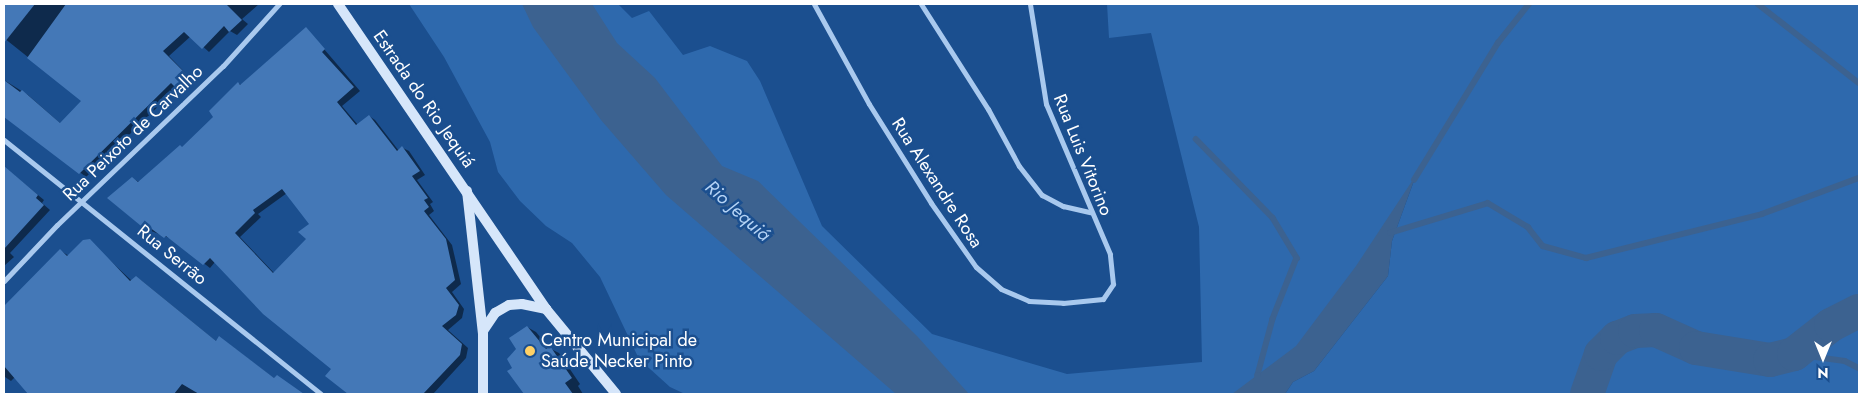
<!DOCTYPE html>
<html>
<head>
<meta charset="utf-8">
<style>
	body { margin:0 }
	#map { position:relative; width:1863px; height:398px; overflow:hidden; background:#1b4f8f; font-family:Jost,sans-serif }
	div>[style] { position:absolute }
	.green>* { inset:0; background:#2e69ad }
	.water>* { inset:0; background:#3c6290 }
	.shadow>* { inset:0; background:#0007 }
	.stream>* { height:5.5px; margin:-2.75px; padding:0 2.75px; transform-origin:2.75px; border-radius:2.75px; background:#3c6290 }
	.river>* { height:34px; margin:-17px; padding:0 17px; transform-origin:17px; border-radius:17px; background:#3c6290 }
	.building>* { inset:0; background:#4478b7 }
	.minor>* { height:5px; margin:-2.5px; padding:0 2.5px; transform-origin:2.5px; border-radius:2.5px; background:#a9c9ee }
	.secondary>* { height:10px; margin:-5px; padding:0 5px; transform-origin:5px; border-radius:5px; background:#d6e6fa }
	.dots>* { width:14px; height:14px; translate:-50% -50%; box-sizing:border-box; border:2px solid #1b4f8f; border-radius:50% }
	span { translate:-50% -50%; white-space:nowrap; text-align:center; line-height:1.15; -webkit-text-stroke:5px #1b4f8f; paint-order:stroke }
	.street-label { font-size:18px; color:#fff }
	.poi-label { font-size:18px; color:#fff }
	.left { translate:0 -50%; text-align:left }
	.water-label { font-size:19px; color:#b5d3f5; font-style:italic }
	.frame { position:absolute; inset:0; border:5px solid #fff; pointer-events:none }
	.north { position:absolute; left:1798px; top:333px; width:50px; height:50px; -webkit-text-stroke:4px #1b4f8f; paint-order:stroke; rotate:180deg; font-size:14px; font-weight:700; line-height:20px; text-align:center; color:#fff }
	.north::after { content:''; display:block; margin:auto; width:18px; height:22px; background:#fff; clip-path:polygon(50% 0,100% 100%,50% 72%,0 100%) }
</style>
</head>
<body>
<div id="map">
	<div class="green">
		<div style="clip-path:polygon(409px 4px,534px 4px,912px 394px,685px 394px,670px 387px,639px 359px,600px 277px,572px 243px,546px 226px,520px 201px,498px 172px,490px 142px,444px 57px)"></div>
		<div style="clip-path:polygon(582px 4px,618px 4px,632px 18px,649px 11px,683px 55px,710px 46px,747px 61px,760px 81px,822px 226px,932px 334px,1067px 374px,1202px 362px,1199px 227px,1151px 33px,1109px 38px,1107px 4px,1859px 4px,1859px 394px,1285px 394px,1293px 382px,1314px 371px,1388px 276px,1392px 241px,1415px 178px,1301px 351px,1241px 394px,958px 394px,717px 173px)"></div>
	</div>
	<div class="water">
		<div style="clip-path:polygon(522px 4px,592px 4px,617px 43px,655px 78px,722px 166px,758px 181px,917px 336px,969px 394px,896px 394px,666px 195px,601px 120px,533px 27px)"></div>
		<div style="clip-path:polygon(1416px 175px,1392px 241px,1388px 276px,1314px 371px,1293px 382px,1285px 394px,1232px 394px,1296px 346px,1356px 266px)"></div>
	</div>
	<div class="shadow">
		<div style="clip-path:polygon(4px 4px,259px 4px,242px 19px,248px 24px,237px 35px,230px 31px,209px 52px,191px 36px,169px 56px,192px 80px,182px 90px,178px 87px,86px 177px,4px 113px,4px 80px,28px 95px,61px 124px,83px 101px,4px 38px)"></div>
		<div style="clip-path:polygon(evenodd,306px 28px,360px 91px,342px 106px,358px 125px,369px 116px,375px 120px,399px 151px,403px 148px,409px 151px,425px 175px,417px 180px,433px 202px,430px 204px,434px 211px,429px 215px,452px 245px,461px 284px,452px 292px,464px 309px,462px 318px,448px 330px,468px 348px,466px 358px,433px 394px,350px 394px,327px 376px,333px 368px,215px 262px,210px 268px,172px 239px,146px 229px,132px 178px,139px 182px,182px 148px,215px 117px,238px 83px,241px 85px,306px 28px,287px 193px,311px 224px,308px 239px,274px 273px,240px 237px,261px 217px,258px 214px,287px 193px)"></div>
		<div style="clip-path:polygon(4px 167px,44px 200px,42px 203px,50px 210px,10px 253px,14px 257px,4px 266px)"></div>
		<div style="clip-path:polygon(89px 241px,132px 281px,136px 277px,142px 281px,217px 342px,226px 342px,275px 379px,299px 392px,298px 394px,30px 394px,15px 377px,11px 381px,5px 377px,4px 320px,61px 251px,69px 256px)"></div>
		<div style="clip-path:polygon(527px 327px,536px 332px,549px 348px,559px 353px,580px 384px,578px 386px,583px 394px,525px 394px,509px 371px,514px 368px)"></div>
	</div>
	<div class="stream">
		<div style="left:1758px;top:4px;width:128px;rotate:38deg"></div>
		<div style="left:1196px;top:139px;width:110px;rotate:45.7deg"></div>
		<div style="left:1273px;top:218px;width:47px;rotate:59deg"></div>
		<div style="left:1297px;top:258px;width:66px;rotate:111.5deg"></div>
		<div style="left:1273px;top:319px;width:58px;rotate:105deg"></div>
		<div style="left:1258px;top:375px;width:19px;rotate:90deg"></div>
		<div style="left:1414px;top:180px;width:161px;rotate:-58.5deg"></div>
		<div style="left:1498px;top:43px;width:50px;rotate:-51.5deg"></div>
		<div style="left:1390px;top:233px;width:102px;rotate:-17deg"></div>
		<div style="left:1488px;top:203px;width:47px;rotate:31deg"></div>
		<div style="left:1528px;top:227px;width:24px;rotate:52deg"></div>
		<div style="left:1543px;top:246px;width:45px;rotate:15.6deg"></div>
		<div style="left:1586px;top:258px;width:181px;rotate:-14deg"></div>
		<div style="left:1762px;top:214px;width:103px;rotate:-20.4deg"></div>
		<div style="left:1794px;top:354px;width:51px;rotate:7.8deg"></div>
		<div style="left:1845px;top:361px;width:16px;rotate:27deg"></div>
	</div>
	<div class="river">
		<div style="left:1587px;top:394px;width:42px;rotate:-70.7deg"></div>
		<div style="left:1601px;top:354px;width:23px;rotate:-45deg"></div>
		<div style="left:1617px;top:338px;width:19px;rotate:-21deg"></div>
		<div style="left:1635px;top:331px;width:21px;rotate:-3deg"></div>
		<div style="left:1656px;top:330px;width:44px;rotate:24.2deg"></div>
		<div style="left:1696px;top:348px;width:75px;rotate:9.2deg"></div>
		<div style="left:1770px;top:360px;width:25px;rotate:-14deg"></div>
		<div style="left:1794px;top:354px;width:47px;rotate:-38.1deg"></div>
		<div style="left:1831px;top:325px;width:31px;rotate:-27deg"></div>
	</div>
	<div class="building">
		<div style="clip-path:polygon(4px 4px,35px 4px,4px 43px)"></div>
		<div style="clip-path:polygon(66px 4px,226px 4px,242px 20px,229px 32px,224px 26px,202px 49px,184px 32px,163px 51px,187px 75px,175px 87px,171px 83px,79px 174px,4px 117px,4px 80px,20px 92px,22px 90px,60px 123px,81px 101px,27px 58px)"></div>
		<div style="clip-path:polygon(evenodd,306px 27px,325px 49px,322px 52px,354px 87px,337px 102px,356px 125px,369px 115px,397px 151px,402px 146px,420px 171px,412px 176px,428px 198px,424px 200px,429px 207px,424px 211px,446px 239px,455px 280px,446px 288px,459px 305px,456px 315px,442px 326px,462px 344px,460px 355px,423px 394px,348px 394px,325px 376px,331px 369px,263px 314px,210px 258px,203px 265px,166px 236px,164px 238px,149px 227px,146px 230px,107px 198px,132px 177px,138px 182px,180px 145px,182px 147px,213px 117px,209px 111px,238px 82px,240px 85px,306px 27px,282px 189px,309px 224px,298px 232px,306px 239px,273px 273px,235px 233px,255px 213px,253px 210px,282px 189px)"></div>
		<div style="clip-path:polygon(4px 166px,38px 195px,36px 198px,44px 205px,4px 249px)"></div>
		<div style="clip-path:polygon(90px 239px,130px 281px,136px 276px,216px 341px,219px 336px,274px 378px,277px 375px,304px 394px,199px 394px,182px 384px,174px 394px,28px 394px,4px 366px,4px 306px,60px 249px,67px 256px,83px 240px)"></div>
		<div style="clip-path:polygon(527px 326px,546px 349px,550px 346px,572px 378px,565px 383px,573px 394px,524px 394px,507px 371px,512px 368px,507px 359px,516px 349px,509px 338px)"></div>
	</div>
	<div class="minor">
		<div style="left:814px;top:4px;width:114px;rotate:61.2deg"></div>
		<div style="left:869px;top:104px;width:117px;rotate:57.9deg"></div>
		<div style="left:931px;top:203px;width:78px;rotate:54.9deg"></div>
		<div style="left:976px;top:267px;width:33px;rotate:41deg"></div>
		<div style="left:1001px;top:289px;width:30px;rotate:23deg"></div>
		<div style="left:1029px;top:301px;width:34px;rotate:3deg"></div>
		<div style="left:1063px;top:303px;width:40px;rotate:-5.7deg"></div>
		<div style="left:1103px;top:299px;width:18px;rotate:-56deg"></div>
		<div style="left:1113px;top:284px;width:30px;rotate:-96deg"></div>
		<div style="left:1110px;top:254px;width:163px;rotate:-113.1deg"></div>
		<div style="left:1046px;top:104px;width:101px;rotate:-99.1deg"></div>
		<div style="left:921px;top:4px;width:125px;rotate:57.5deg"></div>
		<div style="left:988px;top:109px;width:65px;rotate:61.5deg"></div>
		<div style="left:1019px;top:166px;width:37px;rotate:52deg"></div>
		<div style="left:1042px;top:195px;width:24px;rotate:28deg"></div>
		<div style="left:1063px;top:206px;width:28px;rotate:13deg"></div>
		<div style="left:4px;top:140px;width:406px;rotate:38.7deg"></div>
		<div style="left:4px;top:281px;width:77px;rotate:-46.6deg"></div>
		<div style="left:57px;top:225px;width:230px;rotate:-43.8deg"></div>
		<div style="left:223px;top:66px;width:84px;rotate:-47.9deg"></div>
	</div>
	<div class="secondary">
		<div style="left:338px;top:4px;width:369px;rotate:55.7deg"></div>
		<div style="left:546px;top:309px;width:110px;rotate:50.5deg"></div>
		<div style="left:467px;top:191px;width:143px;rotate:83.6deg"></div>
		<div style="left:483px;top:333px;width:61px;rotate:90deg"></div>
		<div style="left:483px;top:331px;width:22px;rotate:-56deg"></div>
		<div style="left:495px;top:313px;width:16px;rotate:-30deg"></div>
		<div style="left:509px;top:305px;width:13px;rotate:-4deg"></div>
		<div style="left:522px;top:304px;width:25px;rotate:12deg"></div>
	</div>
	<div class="dots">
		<div style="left:530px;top:351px;background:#ffd166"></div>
	</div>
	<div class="street-label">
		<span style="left:424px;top:99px;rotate:55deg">Estrada do Rio Jequiá</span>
		<span style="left:133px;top:133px;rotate:-44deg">Rua Peixoto de Carvalho</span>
		<span style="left:1083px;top:155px;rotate:68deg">Rua Luis Vitorino</span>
		<span style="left:937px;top:183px;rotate:57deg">Rua Alexandre Rosa</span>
		<span style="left:172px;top:255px;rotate:39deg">Rua Serrão</span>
	</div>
	<div class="poi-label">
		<span class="left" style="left:541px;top:351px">Centro Municipal de<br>Saúde Necker Pinto</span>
	</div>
	<div class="water-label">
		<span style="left:738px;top:211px;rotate:42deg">Rio Jequiá</span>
	</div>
	<div class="frame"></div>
	<div class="north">N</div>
</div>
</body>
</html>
